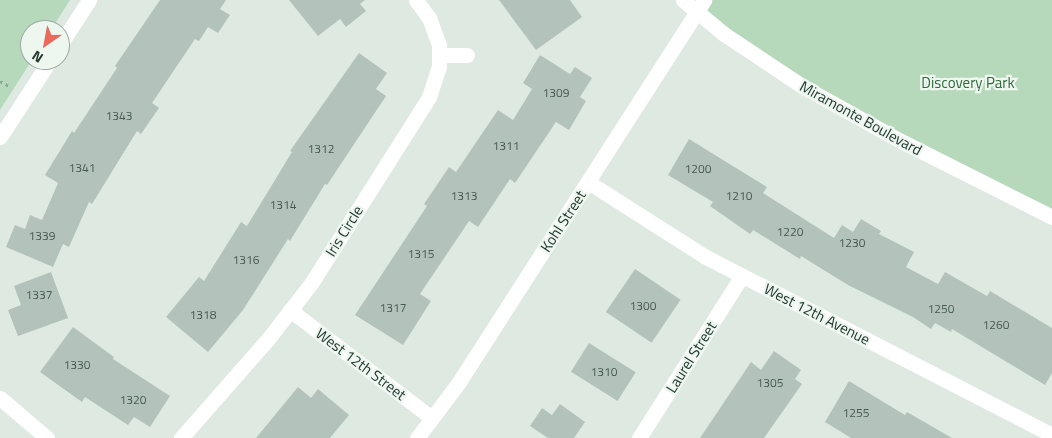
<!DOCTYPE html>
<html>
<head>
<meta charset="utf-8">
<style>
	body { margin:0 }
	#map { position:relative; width:1052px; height:438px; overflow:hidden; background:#dee9e2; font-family:"Titillium Web",sans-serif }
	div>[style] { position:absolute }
	.green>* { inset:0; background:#b7d9bb }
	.building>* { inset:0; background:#b3c3bb; transform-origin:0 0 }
	.path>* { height:3px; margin-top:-1.5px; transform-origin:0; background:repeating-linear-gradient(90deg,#80ab97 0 2.5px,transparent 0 6.5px) }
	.minor>* { height:15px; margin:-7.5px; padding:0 7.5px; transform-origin:7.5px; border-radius:7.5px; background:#fff }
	span { translate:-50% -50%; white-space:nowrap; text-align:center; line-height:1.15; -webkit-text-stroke:4.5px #eef6f0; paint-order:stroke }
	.number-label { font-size:12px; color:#455a51 }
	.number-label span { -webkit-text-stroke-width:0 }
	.park-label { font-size:15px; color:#2d6b3c }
	.street-label { font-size:15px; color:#20372e }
	.north { position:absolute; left:20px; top:20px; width:50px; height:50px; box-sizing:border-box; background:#eef6f0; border:1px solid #9caaa2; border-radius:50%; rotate:213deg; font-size:14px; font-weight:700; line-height:20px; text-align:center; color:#20372e }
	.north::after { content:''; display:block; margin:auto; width:18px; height:22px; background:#ea695b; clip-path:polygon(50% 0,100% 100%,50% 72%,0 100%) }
</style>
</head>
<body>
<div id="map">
	<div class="green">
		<div style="clip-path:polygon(0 0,70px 0,51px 30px,30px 30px,32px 60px,0 110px)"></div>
		<div style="clip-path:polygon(683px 0,1052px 0,1052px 217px,901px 141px)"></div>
	</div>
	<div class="building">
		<div style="clip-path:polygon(160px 0,226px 0,220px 9px,230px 15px,218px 33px,208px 27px,199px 41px,195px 39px,152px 103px,159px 108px,141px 134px,137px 131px,92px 204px,89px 202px,69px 247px,63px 244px,53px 267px,6px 247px,15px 225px,25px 229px,30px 215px,42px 220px,58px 183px,45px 175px,72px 131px,74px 133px,117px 68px,115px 66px)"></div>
		<div style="clip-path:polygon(289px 0,365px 0,360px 4px,366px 11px,346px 27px,340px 19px,318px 36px)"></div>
		<div style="clip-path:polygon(499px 0,570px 0,582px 17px,536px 50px)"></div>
		<div style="clip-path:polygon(359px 53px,387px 73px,376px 89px,386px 96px,327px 185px,325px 184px,290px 241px,288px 239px,243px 310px,208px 352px,166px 317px,199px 277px,204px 281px,241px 222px,247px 226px,292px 152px,290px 151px)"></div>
		<div style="clip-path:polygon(540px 55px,570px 74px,575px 67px,592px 78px,580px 97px,586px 101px,569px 130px,556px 122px,515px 183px,510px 179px,478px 227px,469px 221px,420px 294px,431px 301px,403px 345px,355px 315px,427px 206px,424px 204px,449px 167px,456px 172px,498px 110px,513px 120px,532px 89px,523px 83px)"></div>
		<div style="clip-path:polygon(689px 139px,767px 187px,763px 193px,834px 238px,842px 225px,853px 232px,861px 219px,881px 231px,879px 234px,914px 252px,906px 267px,938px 284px,945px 272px,987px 296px,990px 291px,1052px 328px,1052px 373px,1045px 385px,952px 329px,951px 332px,935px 323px,931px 329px,913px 317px,848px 285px,801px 256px,800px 259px,753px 230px,750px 234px,710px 206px,713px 202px,668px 175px)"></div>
		<div style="left:635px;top:269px;width:55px;height:52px;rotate:34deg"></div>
		<div style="clip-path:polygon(51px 272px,68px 318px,18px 336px,8px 310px,21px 305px,14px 286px)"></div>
		<div style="clip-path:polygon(73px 327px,114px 357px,113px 359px,170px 396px,150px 427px,134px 417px,128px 425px,85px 397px,82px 402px,40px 372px)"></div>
		<div style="left:589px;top:343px;width:55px;height:34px;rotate:32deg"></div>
		<div style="clip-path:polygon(774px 351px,801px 370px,795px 379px,802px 384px,764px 438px,700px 438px,751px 362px,761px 370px)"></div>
		<div style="clip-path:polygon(849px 381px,905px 415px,907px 412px,952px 438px,851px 438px,825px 422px)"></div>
		<div style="clip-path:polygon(298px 387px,311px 398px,318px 389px,349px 415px,330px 438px,256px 438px)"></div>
		<div style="clip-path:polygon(560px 404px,585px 422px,574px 438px,548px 438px,530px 426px,542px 408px,552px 415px)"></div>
	</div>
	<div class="path">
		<div style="left:0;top:81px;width:13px;rotate:29deg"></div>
	</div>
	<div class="minor">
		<div style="left:683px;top:0;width:53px;rotate:39.7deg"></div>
		<div style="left:724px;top:34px;width:94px;rotate:33.7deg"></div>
		<div style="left:802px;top:86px;width:113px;rotate:29.1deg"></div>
		<div style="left:901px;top:141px;width:169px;rotate:26.7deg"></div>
		<div style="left:60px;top:45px;width:54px;rotate:-57.2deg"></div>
		<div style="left:440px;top:55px;width:27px"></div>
		<div style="left:0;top:137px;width:92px;rotate:-57deg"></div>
		<div style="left:588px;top:182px;width:138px;rotate:32.5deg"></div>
		<div style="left:704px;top:256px;width:391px;rotate:27.2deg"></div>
		<div style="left:290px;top:310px;width:178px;rotate:37.3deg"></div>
		<div style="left:0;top:398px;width:62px;rotate:40.4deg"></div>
		<div style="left:181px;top:438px;width:132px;rotate:-48.7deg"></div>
		<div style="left:268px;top:339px;width:72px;rotate:-52.3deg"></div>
		<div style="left:312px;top:282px;width:219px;rotate:-57.7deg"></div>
		<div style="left:429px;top:97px;width:32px;rotate:-72deg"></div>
		<div style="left:439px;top:67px;width:22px;rotate:-90deg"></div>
		<div style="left:439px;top:45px;width:29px;rotate:-110deg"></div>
		<div style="left:429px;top:18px;width:22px;rotate:-126deg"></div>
		<div style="left:417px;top:438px;width:70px;rotate:-53.1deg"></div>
		<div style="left:459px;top:382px;width:454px;rotate:-57.3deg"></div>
		<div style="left:639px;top:438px;width:192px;rotate:-57.6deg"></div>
	</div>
	<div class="number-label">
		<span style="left:556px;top:93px">1309</span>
		<span style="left:119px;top:116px">1343</span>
		<span style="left:506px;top:146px">1311</span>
		<span style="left:321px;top:149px">1312</span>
		<span style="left:82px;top:168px">1341</span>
		<span style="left:698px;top:169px">1200</span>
		<span style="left:464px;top:196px">1313</span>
		<span style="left:739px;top:196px">1210</span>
		<span style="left:283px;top:205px">1314</span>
		<span style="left:790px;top:232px">1220</span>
		<span style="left:42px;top:236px">1339</span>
		<span style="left:852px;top:243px">1230</span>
		<span style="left:421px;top:254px">1315</span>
		<span style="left:246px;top:260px">1316</span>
		<span style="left:39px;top:295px">1337</span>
		<span style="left:643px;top:306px">1300</span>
		<span style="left:393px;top:308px">1317</span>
		<span style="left:941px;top:309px">1250</span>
		<span style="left:203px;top:315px">1318</span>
		<span style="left:996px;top:325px">1260</span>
		<span style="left:77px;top:365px">1330</span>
		<span style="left:604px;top:372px">1310</span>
		<span style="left:770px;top:383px">1305</span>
		<span style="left:133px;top:400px">1320</span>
		<span style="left:856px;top:413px">1255</span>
	</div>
	<div class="park-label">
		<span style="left:968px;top:83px">Discovery Park</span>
	</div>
	<div class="street-label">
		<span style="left:861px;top:118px;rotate:29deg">Miramonte Boulevard</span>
		<span style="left:563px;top:221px;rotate:-57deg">Kohl Street</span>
		<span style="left:344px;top:231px;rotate:-58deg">Iris Circle</span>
		<span style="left:817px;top:314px;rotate:27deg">West 12th Avenue</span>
		<span style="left:691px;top:357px;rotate:-58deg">Laurel Street</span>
		<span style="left:361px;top:364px;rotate:37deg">West 12th Street</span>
	</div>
	<div class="north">N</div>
</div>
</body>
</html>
